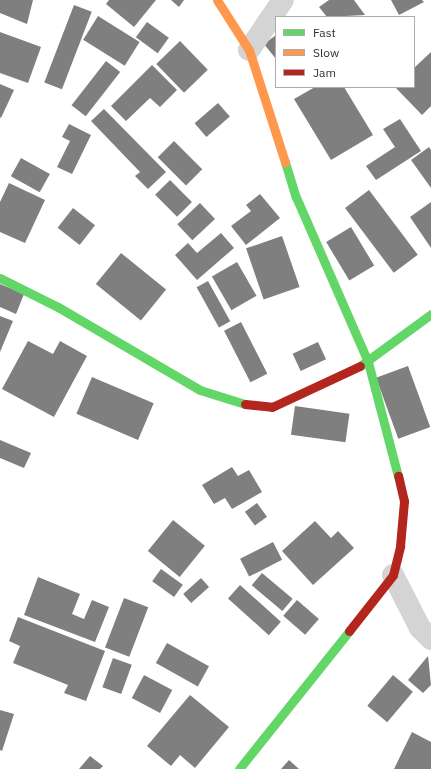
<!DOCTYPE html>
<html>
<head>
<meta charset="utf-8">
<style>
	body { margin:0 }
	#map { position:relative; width:431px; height:769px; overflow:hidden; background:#fff; font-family:"IBM Plex Sans",sans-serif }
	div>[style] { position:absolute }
	.building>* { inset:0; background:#7f7f7f; transform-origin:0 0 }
	.street>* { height:22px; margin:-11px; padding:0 11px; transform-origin:11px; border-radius:11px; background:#d4d4d4 }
	.fast>* { height:9px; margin:-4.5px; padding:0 4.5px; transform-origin:4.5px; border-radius:4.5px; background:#63d668 }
	.slow>* { height:9px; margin:-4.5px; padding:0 4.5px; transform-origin:4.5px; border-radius:4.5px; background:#ff974d }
	.jam>* { height:9px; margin:-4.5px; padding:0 4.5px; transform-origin:4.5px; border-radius:4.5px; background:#b3261e }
	span { translate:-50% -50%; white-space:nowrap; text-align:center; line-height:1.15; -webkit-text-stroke:4px #fff; paint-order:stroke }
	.legend { position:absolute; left:275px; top:16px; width:140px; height:72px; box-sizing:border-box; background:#fff; border:1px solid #acacac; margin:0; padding:5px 7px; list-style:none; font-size:12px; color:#2f2f2f }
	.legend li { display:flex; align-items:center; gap:8px; height:20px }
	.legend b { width:20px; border:1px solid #acacac }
</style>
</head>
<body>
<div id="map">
	<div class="building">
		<div style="clip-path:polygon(0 0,33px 0,27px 24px,0 13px)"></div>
		<div style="clip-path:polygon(109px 0,156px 0,134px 27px,106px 4px)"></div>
		<div style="clip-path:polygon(171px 0,184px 0,179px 7px)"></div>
		<div style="clip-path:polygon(329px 0,354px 0,365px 15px,327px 17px,319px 7px)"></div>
		<div style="clip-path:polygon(391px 0,422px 0,424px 2px,399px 15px)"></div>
		<div style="left:74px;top:5px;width:19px;height:83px;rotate:21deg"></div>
		<div style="left:98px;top:16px;width:49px;height:28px;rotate:32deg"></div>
		<div style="left:147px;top:22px;width:27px;height:19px;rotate:36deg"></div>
		<div style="clip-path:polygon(0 32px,41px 47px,28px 83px,0 73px)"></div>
		<div style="clip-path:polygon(276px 35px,276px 59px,264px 44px)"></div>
		<div style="left:180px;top:41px;width:40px;height:33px;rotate:46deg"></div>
		<div style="clip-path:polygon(431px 52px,431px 106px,422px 115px,395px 87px,414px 87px,414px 68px)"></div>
		<div style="left:106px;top:61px;width:18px;height:56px;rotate:38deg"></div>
		<div style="clip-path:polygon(152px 65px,177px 90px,160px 107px,150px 98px,126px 121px,111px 106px)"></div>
		<div style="clip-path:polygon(0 84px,14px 90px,1px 118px,0 117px)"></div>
		<div style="clip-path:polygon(315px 87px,344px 87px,373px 135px,331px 160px,294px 99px)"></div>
		<div style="left:218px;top:103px;width:18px;height:31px;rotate:49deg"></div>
		<div style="clip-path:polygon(104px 109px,166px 172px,148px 189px,135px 176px,140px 172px,91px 121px)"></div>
		<div style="clip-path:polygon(400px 119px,421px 151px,376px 180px,366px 166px,395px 147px,383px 129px)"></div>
		<div style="clip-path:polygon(69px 124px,91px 135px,72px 174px,57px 167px,70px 141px,62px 137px)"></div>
		<div style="left:174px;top:141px;width:40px;height:23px;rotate:45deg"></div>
		<div style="clip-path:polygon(429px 147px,431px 150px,431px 188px,411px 160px)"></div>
		<div style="left:21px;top:158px;width:33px;height:21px;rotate:29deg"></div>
		<div style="left:170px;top:180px;width:31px;height:21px;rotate:45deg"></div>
		<div style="clip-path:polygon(9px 183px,45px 200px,25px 243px,0 232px,0 202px)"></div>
		<div style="left:369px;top:190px;width:81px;height:30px;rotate:53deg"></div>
		<div style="clip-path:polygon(260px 194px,280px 218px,246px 245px,231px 226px,251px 211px,246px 205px)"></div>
		<div style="clip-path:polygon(431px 202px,431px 248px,410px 217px)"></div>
		<div style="left:200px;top:203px;width:22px;height:31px;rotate:47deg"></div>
		<div style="left:73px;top:208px;width:28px;height:25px;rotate:38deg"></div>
		<div style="left:351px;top:227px;width:45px;height:29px;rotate:59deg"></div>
		<div style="clip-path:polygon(221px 233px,234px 248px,197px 280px,175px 255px,188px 243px,197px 253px)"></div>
		<div style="left:282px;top:236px;width:54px;height:38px;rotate:71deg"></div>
		<div style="left:121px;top:253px;width:58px;height:40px;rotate:39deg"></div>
		<div style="left:237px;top:262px;width:39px;height:29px;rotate:60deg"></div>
		<div style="left:208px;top:281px;width:46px;height:13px;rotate:61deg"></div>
		<div style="clip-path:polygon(0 284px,24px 294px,16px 314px,0 307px)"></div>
		<div style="clip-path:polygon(0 316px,13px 321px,0 352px)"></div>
		<div style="left:241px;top:322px;width:58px;height:19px;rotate:63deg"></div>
		<div style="clip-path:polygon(28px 341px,53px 354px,60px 341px,87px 356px,54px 417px,2px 389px)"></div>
		<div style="left:318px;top:342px;width:19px;height:28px;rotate:65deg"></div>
		<div style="left:408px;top:366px;width:65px;height:34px;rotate:70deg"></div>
		<div style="left:92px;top:377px;width:67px;height:40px;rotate:23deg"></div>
		<div style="left:295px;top:406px;width:55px;height:29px;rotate:8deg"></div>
		<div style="clip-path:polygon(0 440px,31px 453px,24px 468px,0 458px)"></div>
		<div style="clip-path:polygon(232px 467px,238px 476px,249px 470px,262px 492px,232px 509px,225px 498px,214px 504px,202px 485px)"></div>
		<div style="left:257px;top:503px;width:17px;height:15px;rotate:54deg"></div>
		<div style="left:173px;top:520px;width:41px;height:40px;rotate:39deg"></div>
		<div style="clip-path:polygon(315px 521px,331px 538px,338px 531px,354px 548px,313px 585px,282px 551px)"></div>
		<div style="left:273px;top:542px;width:20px;height:37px;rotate:63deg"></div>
		<div style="left:161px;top:569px;width:27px;height:15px;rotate:36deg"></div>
		<div style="left:262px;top:573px;width:40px;height:16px;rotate:40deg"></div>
		<div style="clip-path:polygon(38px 577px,80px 594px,72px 614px,84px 619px,92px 600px,109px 607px,95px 642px,24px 615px)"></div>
		<div style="left:201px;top:578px;width:12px;height:24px;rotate:48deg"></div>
		<div style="left:240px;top:585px;width:55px;height:18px;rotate:42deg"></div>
		<div style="left:124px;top:598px;width:26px;height:53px;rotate:21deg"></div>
		<div style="left:297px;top:600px;width:29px;height:21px;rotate:41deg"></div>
		<div style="clip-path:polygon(18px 617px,105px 651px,86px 701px,64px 693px,68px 685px,13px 663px,20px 646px,9px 641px)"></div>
		<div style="left:167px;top:643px;width:48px;height:23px;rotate:29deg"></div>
		<div style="clip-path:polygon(428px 656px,431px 685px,423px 693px,408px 680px)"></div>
		<div style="left:113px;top:658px;width:20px;height:31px;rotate:20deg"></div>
		<div style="left:144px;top:675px;width:32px;height:26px;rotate:28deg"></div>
		<div style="left:393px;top:675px;width:26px;height:40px;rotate:40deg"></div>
		<div style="clip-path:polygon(190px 695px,229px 727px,195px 768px,180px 755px,171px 766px,147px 746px)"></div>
		<div style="clip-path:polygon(0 710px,14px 714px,2px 751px,0 750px)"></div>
		<div style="clip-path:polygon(412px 732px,431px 742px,431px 769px,394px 769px)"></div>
		<div style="clip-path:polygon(90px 756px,103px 766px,100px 769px,79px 769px)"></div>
		<div style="clip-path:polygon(289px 760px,299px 769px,281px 769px)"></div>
	</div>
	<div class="street">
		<div style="left:249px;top:50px;width:60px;rotate:-55.8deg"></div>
		<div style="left:393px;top:575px;width:59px;rotate:63deg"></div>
		<div style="left:420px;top:628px;width:16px;rotate:45deg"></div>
	</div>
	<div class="fast">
		<div style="left:285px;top:162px;width:37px;rotate:73deg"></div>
		<div style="left:296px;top:197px;width:180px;rotate:66.4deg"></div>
		<div style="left:368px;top:362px;width:118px;rotate:75.3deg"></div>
		<div style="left:0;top:278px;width:65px;rotate:26.6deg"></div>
		<div style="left:58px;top:307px;width:164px;rotate:30.3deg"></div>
		<div style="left:200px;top:390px;width:47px;rotate:17.3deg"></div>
		<div style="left:360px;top:366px;width:88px;rotate:-36.2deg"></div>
		<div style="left:239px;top:769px;width:176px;rotate:-51.4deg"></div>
	</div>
	<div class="slow">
		<div style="left:217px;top:0;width:59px;rotate:57.4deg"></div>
		<div style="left:249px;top:50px;width:118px;rotate:72.2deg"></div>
	</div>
	<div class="jam">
		<div style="left:245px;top:404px;width:27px;rotate:6deg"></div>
		<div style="left:272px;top:407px;width:97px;rotate:-25deg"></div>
		<div style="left:349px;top:631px;width:71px;rotate:-51.8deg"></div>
		<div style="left:393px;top:575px;width:30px;rotate:-76deg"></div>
		<div style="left:400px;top:546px;width:45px;rotate:-84.9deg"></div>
		<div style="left:404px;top:501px;width:26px;rotate:-103deg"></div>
	</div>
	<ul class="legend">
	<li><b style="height:5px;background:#63d668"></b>Fast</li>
	<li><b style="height:5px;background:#ff974d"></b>Slow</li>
	<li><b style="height:5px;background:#b3261e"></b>Jam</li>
	</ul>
</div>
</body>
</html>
